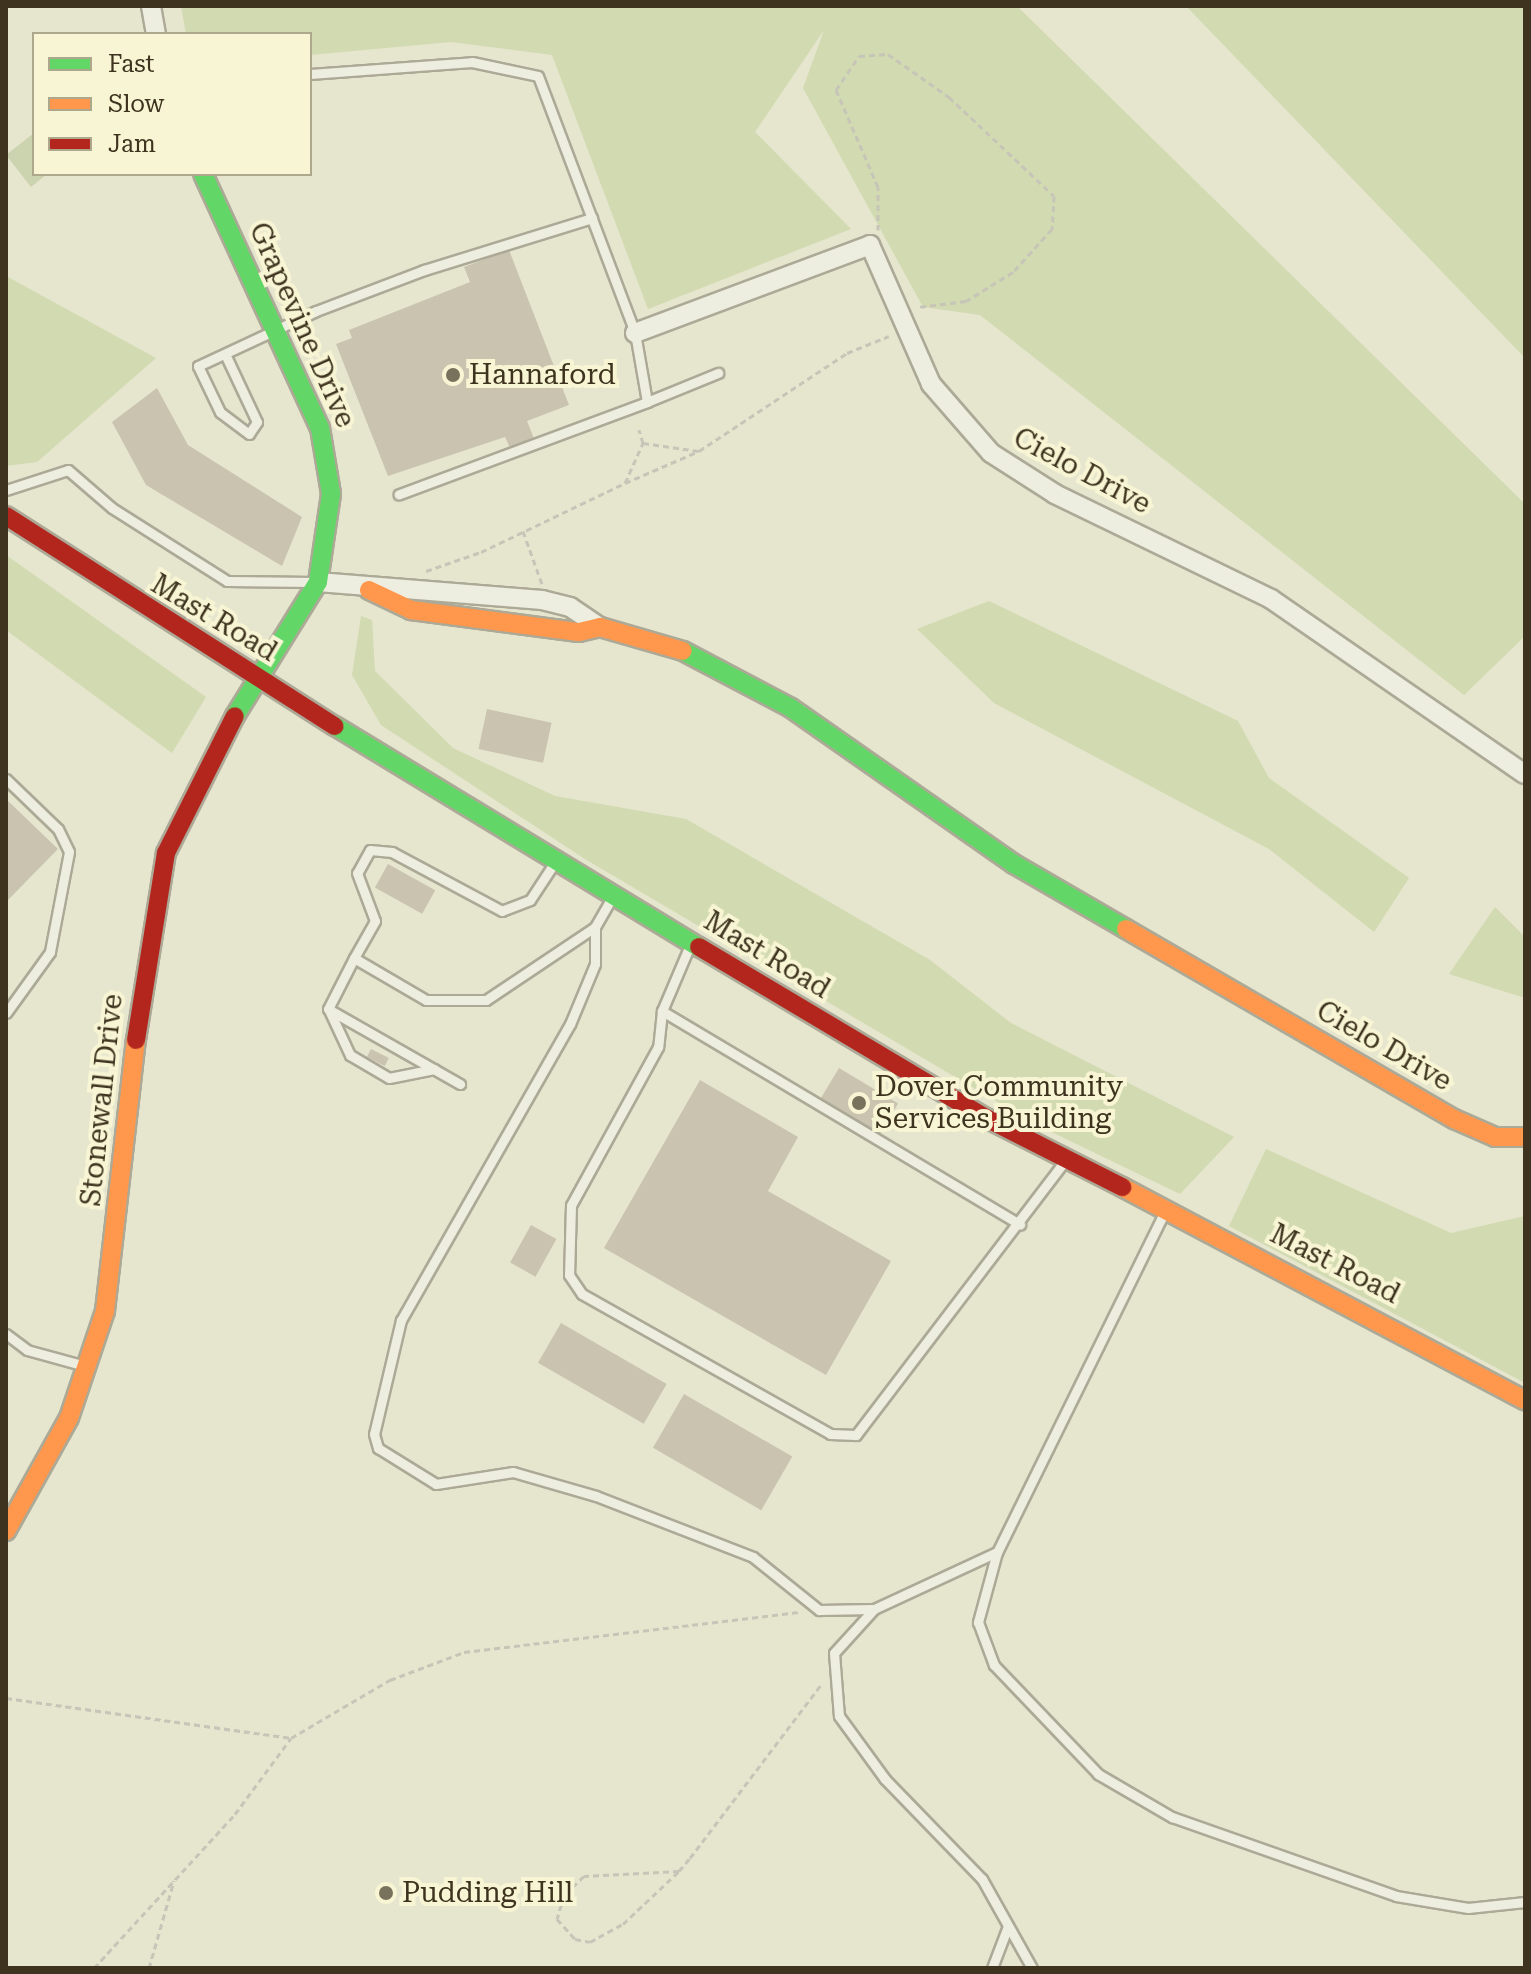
<!DOCTYPE html>
<html>
<head>
<meta charset="utf-8">
<style>
	body { margin:0 }
	#map { position:relative; width:1531px; height:1974px; overflow:hidden; background:#e6e5ce; font-family:"Roboto Serif",serif }
	div>[style] { position:absolute }
	.green>* { inset:0; background:#d1dab0 }
	.cemetery>* { inset:0; background:#ccd3af }
	.building>* { inset:0; background:#cac3af; transform-origin:0 0 }
	.path>* { height:3px; margin-top:-1.5px; transform-origin:0; background:repeating-linear-gradient(90deg,#c7c5b7 0 6px,transparent 0 10px) }
	.roads { filter:drop-shadow(2px 0 #aca997) drop-shadow(-2px 0 #aca997) drop-shadow(0 2px #aca997) drop-shadow(0 -2px #aca997) }
	.lane>* { height:9px; margin:-4.5px; padding:0 4.5px; transform-origin:4.5px; border-radius:4.5px; background:#eeeee0 }
	.street>* { height:18px; margin:-9px; padding:0 9px; transform-origin:9px; border-radius:9px; background:#eeeee0 }
	.fast>* { height:18px; margin:-9px; padding:0 9px; transform-origin:9px; border-radius:9px; background:#63d668 }
	.slow>* { height:18px; margin:-9px; padding:0 9px; transform-origin:9px; border-radius:9px; background:#ff974d }
	.jam>* { height:18px; margin:-9px; padding:0 9px; transform-origin:9px; border-radius:9px; background:#b3261e }
	.dots>* { width:22px; height:22px; translate:-50% -50%; box-sizing:border-box; border:4px solid #f8f5d4; border-radius:50% }
	span { translate:-50% -50%; white-space:nowrap; text-align:center; line-height:1.15; -webkit-text-stroke:8px #f8f5d4; paint-order:stroke }
	.street-label { font-size:28px; color:#3d331e }
	.poi-label { font-size:28px; color:#3d331e }
	.left { translate:0 -50%; text-align:left }
	.frame { position:absolute; inset:0; border:8px solid #3d331e; pointer-events:none }
	.legend { position:absolute; left:32px; top:32px; width:280px; height:144px; box-sizing:border-box; background:#f8f5d4; border:2px solid #ada78b; margin:0; padding:10px 14px; list-style:none; font-size:24px; color:#3d331e }
	.legend li { display:flex; align-items:center; gap:16px; height:40px }
	.legend b { width:40px; border:2px solid #ada78b }
</style>
</head>
<body>
<div id="map">
	<div class="green">
		<div style="clip-path:polygon(181px 6px,1017px 6px,1525px 504px,1525px 636px,1464px 695px,980px 315px,923px 307px,803px 88px,824px 30px,755px 132px,851px 229px,648px 309px,552px 55px,451px 42px,310px 55px,310px 34px,186px 34px)"></div>
		<div style="clip-path:polygon(1186px 6px,1525px 6px,1525px 358px)"></div>
		<div style="clip-path:polygon(6px 276px,156px 358px,37px 462px,6px 466px)"></div>
		<div style="clip-path:polygon(6px 555px,206px 697px,172px 753px,6px 630px)"></div>
		<div style="clip-path:polygon(989px 601px,1238px 721px,1269px 778px,1409px 878px,1374px 932px,1269px 849px,994px 703px,917px 629px)"></div>
		<div style="clip-path:polygon(361px 616px,372px 620px,375px 671px,453px 748px,555px 796px,686px 819px,930px 960px,1011px 1023px,1234px 1137px,1180px 1194px,1035px 1124px,585px 859px,381px 725px,352px 675px)"></div>
		<div style="clip-path:polygon(1495px 907px,1525px 937px,1525px 998px,1449px 974px)"></div>
		<div style="clip-path:polygon(1266px 1149px,1451px 1233px,1525px 1216px,1525px 1383px,1229px 1226px)"></div>
	</div>
	<div class="cemetery">
		<div style="clip-path:polygon(34px 133px,34px 174px,47px 174px,31px 187px,6px 155px)"></div>
	</div>
	<div class="building">
		<div style="clip-path:polygon(509px 250px,569px 405px,527px 421px,535px 441px,511px 450px,505px 437px,388px 476px,336px 344px,352px 338px,349px 330px,470px 282px,464px 267px)"></div>
		<div style="clip-path:polygon(157px 388px,188px 445px,302px 517px,282px 566px,146px 485px,112px 422px)"></div>
		<div style="left:487px;top:709px;width:66px;height:41px;rotate:12deg"></div>
		<div style="clip-path:polygon(6px 799px,58px 849px,6px 902px)"></div>
		<div style="left:388px;top:864px;width:54px;height:27px;rotate:29deg"></div>
		<div style="left:371px;top:1049px;width:20px;height:9px;rotate:27deg"></div>
		<div style="left:839px;top:1068px;width:69px;height:40px;rotate:31deg"></div>
		<div style="clip-path:polygon(700px 1080px,798px 1137px,768px 1191px,891px 1261px,826px 1375px,604px 1248px)"></div>
		<div style="left:531px;top:1225px;width:29px;height:43px;rotate:29deg"></div>
		<div style="left:561px;top:1323px;width:122px;height:46px;rotate:30deg"></div>
		<div style="left:684px;top:1394px;width:125px;height:62px;rotate:30deg"></div>
	</div>
	<div class="path">
		<div style="left:878px;top:230px;width:43px;rotate:-90deg"></div>
		<div style="left:878px;top:187px;width:106px;rotate:-113.4deg"></div>
		<div style="left:836px;top:90px;width:41px;rotate:-55.9deg"></div>
		<div style="left:859px;top:56px;width:29px;rotate:-4deg"></div>
		<div style="left:888px;top:54px;width:75px;rotate:35.2deg"></div>
		<div style="left:949px;top:97px;width:144px;rotate:43.3deg"></div>
		<div style="left:1054px;top:196px;width:33px;rotate:93deg"></div>
		<div style="left:1052px;top:229px;width:58px;rotate:132.2deg"></div>
		<div style="left:1013px;top:272px;width:55px;rotate:148.3deg"></div>
		<div style="left:966px;top:301px;width:48px;rotate:172.9deg"></div>
		<div style="left:643px;top:443px;width:56px;rotate:8.3deg"></div>
		<div style="left:625px;top:483px;width:81px;rotate:-23.4deg"></div>
		<div style="left:699px;top:451px;width:178px;rotate:-33.5deg"></div>
		<div style="left:847px;top:353px;width:45px;rotate:-22deg"></div>
		<div style="left:523px;top:531px;width:56px;rotate:70.3deg"></div>
		<div style="left:426px;top:571px;width:58px;rotate:-19.1deg"></div>
		<div style="left:481px;top:552px;width:160px;rotate:-25.6deg"></div>
		<div style="left:625px;top:483px;width:44px;rotate:-65.8deg"></div>
		<div style="left:643px;top:443px;width:14px;rotate:-107deg"></div>
		<div style="left:6px;top:1698px;width:288px;rotate:8deg"></div>
		<div style="left:291px;top:1738px;width:115px;rotate:-30.4deg"></div>
		<div style="left:390px;top:1680px;width:79px;rotate:-20.7deg"></div>
		<div style="left:464px;top:1652px;width:337px;rotate:-6.8deg"></div>
		<div style="left:679px;top:1871px;width:95px;rotate:177deg"></div>
		<div style="left:584px;top:1876px;width:28px;rotate:136deg"></div>
		<div style="left:564px;top:1895px;width:25px;rotate:106deg"></div>
		<div style="left:557px;top:1919px;width:27px;rotate:48deg"></div>
		<div style="left:575px;top:1939px;width:15px;rotate:11deg"></div>
		<div style="left:590px;top:1942px;width:38px;rotate:-29deg"></div>
		<div style="left:623px;top:1924px;width:77px;rotate:-43.4deg"></div>
		<div style="left:679px;top:1871px;width:17px;rotate:-50deg"></div>
		<div style="left:690px;top:1858px;width:217px;rotate:-52.9deg"></div>
		<div style="left:94px;top:1968px;width:209px;rotate:-47.5deg"></div>
		<div style="left:235px;top:1814px;width:94px;rotate:-53.6deg"></div>
		<div style="left:149px;top:1968px;width:91px;rotate:-74deg"></div>
	</div>
	<div class="roads">
		<div class="lane">
			<div style="left:310px;top:74px;width:162px;rotate:-4.2deg"></div>
			<div style="left:472px;top:62px;width:67px;rotate:12deg"></div>
			<div style="left:538px;top:76px;width:275px;rotate:69.3deg"></div>
			<div style="left:635px;top:333px;width:70px;rotate:80.1deg"></div>
			<div style="left:647px;top:402px;width:265px;rotate:159.6deg"></div>
			<div style="left:225px;top:354px;width:75px;rotate:64.8deg"></div>
			<div style="left:257px;top:422px;width:14px;rotate:124deg"></div>
			<div style="left:249px;top:434px;width:36px;rotate:-143deg"></div>
			<div style="left:220px;top:412px;width:51px;rotate:-115.6deg"></div>
			<div style="left:198px;top:366px;width:130px;rotate:-25deg"></div>
			<div style="left:316px;top:311px;width:116px;rotate:-20.8deg"></div>
			<div style="left:424px;top:270px;width:176px;rotate:-17.2deg"></div>
			<div style="left:647px;top:402px;width:77px;rotate:-22.2deg"></div>
			<div style="left:6px;top:490px;width:65px;rotate:-17.9deg"></div>
			<div style="left:68px;top:470px;width:58px;rotate:40.8deg"></div>
			<div style="left:112px;top:508px;width:136px;rotate:32.4deg"></div>
			<div style="left:227px;top:581px;width:87px;rotate:0.7deg"></div>
			<div style="left:6px;top:779px;width:72px;rotate:43.9deg"></div>
			<div style="left:58px;top:829px;width:25px;rotate:64deg"></div>
			<div style="left:69px;top:852px;width:102px;rotate:100.8deg"></div>
			<div style="left:50px;top:952px;width:75px;rotate:125.8deg"></div>
			<div style="left:553px;top:865px;width:42px;rotate:123.3deg"></div>
			<div style="left:530px;top:900px;width:30px;rotate:159deg"></div>
			<div style="left:502px;top:911px;width:125px;rotate:-151.8deg"></div>
			<div style="left:392px;top:852px;width:22px;rotate:-175deg"></div>
			<div style="left:370px;top:850px;width:26px;rotate:119deg"></div>
			<div style="left:357px;top:873px;width:51px;rotate:69.4deg"></div>
			<div style="left:375px;top:921px;width:43px;rotate:119.6deg"></div>
			<div style="left:354px;top:958px;width:83px;rotate:30.3deg"></div>
			<div style="left:426px;top:1000px;width:60px"></div>
			<div style="left:486px;top:1000px;width:131px;rotate:-33.8deg"></div>
			<div style="left:595px;top:927px;width:34px;rotate:-60deg"></div>
			<div style="left:595px;top:927px;width:37px;rotate:90deg"></div>
			<div style="left:595px;top:964px;width:65px;rotate:112.6deg"></div>
			<div style="left:570px;top:1024px;width:341px;rotate:119.7deg"></div>
			<div style="left:401px;top:1320px;width:117px;rotate:103.3deg"></div>
			<div style="left:374px;top:1434px;width:15px;rotate:74deg"></div>
			<div style="left:378px;top:1448px;width:68px;rotate:31.8deg"></div>
			<div style="left:436px;top:1484px;width:78px;rotate:-8.9deg"></div>
			<div style="left:513px;top:1472px;width:86px;rotate:16.1deg"></div>
			<div style="left:596px;top:1496px;width:168px;rotate:21.2deg"></div>
			<div style="left:753px;top:1557px;width:85px;rotate:38.8deg"></div>
			<div style="left:819px;top:1610px;width:55px;rotate:-1deg"></div>
			<div style="left:874px;top:1609px;width:136px;rotate:-24.9deg"></div>
			<div style="left:690px;top:945px;width:72px;rotate:113deg"></div>
			<div style="left:662px;top:1011px;width:36px;rotate:96deg"></div>
			<div style="left:658px;top:1047px;width:180px;rotate:118.8deg"></div>
			<div style="left:571px;top:1205px;width:70px;rotate:91.6deg"></div>
			<div style="left:569px;top:1275px;width:23px;rotate:56deg"></div>
			<div style="left:582px;top:1294px;width:285px;rotate:29.4deg"></div>
			<div style="left:830px;top:1434px;width:26px;rotate:2deg"></div>
			<div style="left:856px;top:1435px;width:345px;rotate:-52.7deg"></div>
			<div style="left:354px;top:958px;width:57px;rotate:117deg"></div>
			<div style="left:328px;top:1009px;width:152px;rotate:29.6deg"></div>
			<div style="left:329px;top:1010px;width:50px;rotate:65deg"></div>
			<div style="left:350px;top:1055px;width:45px;rotate:30.5deg"></div>
			<div style="left:389px;top:1078px;width:46px;rotate:-11.3deg"></div>
			<div style="left:662px;top:1011px;width:417px;rotate:30.8deg"></div>
			<div style="left:1164px;top:1213px;width:378px;rotate:116.2deg"></div>
			<div style="left:997px;top:1552px;width:73px;rotate:105.2deg"></div>
			<div style="left:978px;top:1622px;width:46px;rotate:69.6deg"></div>
			<div style="left:994px;top:1665px;width:151px;rotate:46.3deg"></div>
			<div style="left:1098px;top:1774px;width:86px;rotate:30.2deg"></div>
			<div style="left:1172px;top:1817px;width:238px;rotate:19.4deg"></div>
			<div style="left:1396px;top:1896px;width:73px;rotate:9.5deg"></div>
			<div style="left:1468px;top:1908px;width:57px;rotate:-6deg"></div>
			<div style="left:6px;top:1334px;width:26px;rotate:37deg"></div>
			<div style="left:27px;top:1350px;width:60px;rotate:15.4deg"></div>
			<div style="left:874px;top:1609px;width:59px;rotate:132.3deg"></div>
			<div style="left:834px;top:1653px;width:63px;rotate:85.5deg"></div>
			<div style="left:839px;top:1716px;width:78px;rotate:53.9deg"></div>
			<div style="left:885px;top:1779px;width:139px;rotate:45.9deg"></div>
			<div style="left:982px;top:1879px;width:102px;rotate:60.7deg"></div>
			<div style="left:992px;top:1968px;width:45px;rotate:-69.1deg"></div>
		</div>
		<div class="street">
			<div style="left:151px;top:6px;width:28px;rotate:80deg"></div>
			<div style="left:635px;top:333px;width:251px;rotate:-20.5deg"></div>
			<div style="left:870px;top:245px;width:152px;rotate:66.3deg"></div>
			<div style="left:931px;top:384px;width:91px;rotate:49deg"></div>
			<div style="left:991px;top:453px;width:76px;rotate:32.6deg"></div>
			<div style="left:1055px;top:494px;width:240px;rotate:25.9deg"></div>
			<div style="left:1271px;top:599px;width:308px;rotate:34.6deg"></div>
			<div style="left:318px;top:582px;width:225px;rotate:4.6deg"></div>
			<div style="left:542px;top:600px;width:29px;rotate:14deg"></div>
			<div style="left:570px;top:607px;width:36px;rotate:34deg"></div>
		</div>
		<div class="fast">
			<div style="left:203px;top:174px;width:280px;rotate:65.3deg"></div>
			<div style="left:320px;top:428px;width:67px;rotate:80.5deg"></div>
			<div style="left:331px;top:494px;width:89px;rotate:98.4deg"></div>
			<div style="left:318px;top:582px;width:158px;rotate:121.8deg"></div>
			<div style="left:683px;top:651px;width:122px;rotate:27.8deg"></div>
			<div style="left:791px;top:708px;width:272px;rotate:35deg"></div>
			<div style="left:1014px;top:864px;width:129px;rotate:30.1deg"></div>
			<div style="left:335px;top:726px;width:426px;rotate:31.3deg"></div>
		</div>
		<div class="slow">
			<div style="left:369px;top:590px;width:47px;rotate:25.5deg"></div>
			<div style="left:411px;top:610px;width:169px;rotate:7.5deg"></div>
			<div style="left:579px;top:632px;width:22px;rotate:-13deg"></div>
			<div style="left:600px;top:627px;width:86px;rotate:16.1deg"></div>
			<div style="left:1126px;top:929px;width:379px;rotate:30.1deg"></div>
			<div style="left:1454px;top:1119px;width:45px;rotate:23.7deg"></div>
			<div style="left:1495px;top:1137px;width:30px"></div>
			<div style="left:1122px;top:1187px;width:456px;rotate:27.9deg"></div>
			<div style="left:6px;top:1531px;width:129px;rotate:-60.9deg"></div>
			<div style="left:69px;top:1418px;width:113px;rotate:-71.4deg"></div>
			<div style="left:105px;top:1311px;width:273px;rotate:-83.5deg"></div>
		</div>
		<div class="jam">
			<div style="left:6px;top:516px;width:390px;rotate:32.6deg"></div>
			<div style="left:699px;top:947px;width:334px;rotate:30.8deg"></div>
			<div style="left:986px;top:1118px;width:153px;rotate:26.9deg"></div>
			<div style="left:136px;top:1040px;width:189px;rotate:-80.9deg"></div>
			<div style="left:166px;top:853px;width:153px;rotate:-63.3deg"></div>
		</div>
	</div>
	<div class="dots">
		<div style="left:453px;top:375px;background:#78715c"></div>
		<div style="left:859px;top:1103px;background:#78715c"></div>
		<div style="left:386px;top:1893px;background:#78715c"></div>
	</div>
	<div class="street-label">
		<span style="left:302px;top:325px;rotate:66deg">Grapevine Drive</span>
		<span style="left:1082px;top:471px;rotate:28deg">Cielo Drive</span>
		<span style="left:214px;top:618px;rotate:31deg">Mast Road</span>
		<span style="left:767px;top:955px;rotate:31deg">Mast Road</span>
		<span style="left:1384px;top:1046px;rotate:30deg">Cielo Drive</span>
		<span style="left:102px;top:1100px;rotate:-84deg">Stonewall Drive</span>
		<span style="left:1335px;top:1264px;rotate:27deg">Mast Road</span>
	</div>
	<div class="poi-label">
		<span class="left" style="left:469px;top:375px">Hannaford</span>
		<span class="left" style="left:875px;top:1103px">Dover Community<br>Services Building</span>
		<span class="left" style="left:402px;top:1893px">Pudding Hill</span>
	</div>
	<div class="frame"></div>
	<ul class="legend">
	<li><b style="height:10px;background:#63d668"></b>Fast</li>
	<li><b style="height:10px;background:#ff974d"></b>Slow</li>
	<li><b style="height:10px;background:#b3261e"></b>Jam</li>
	</ul>
</div>
</body>
</html>
